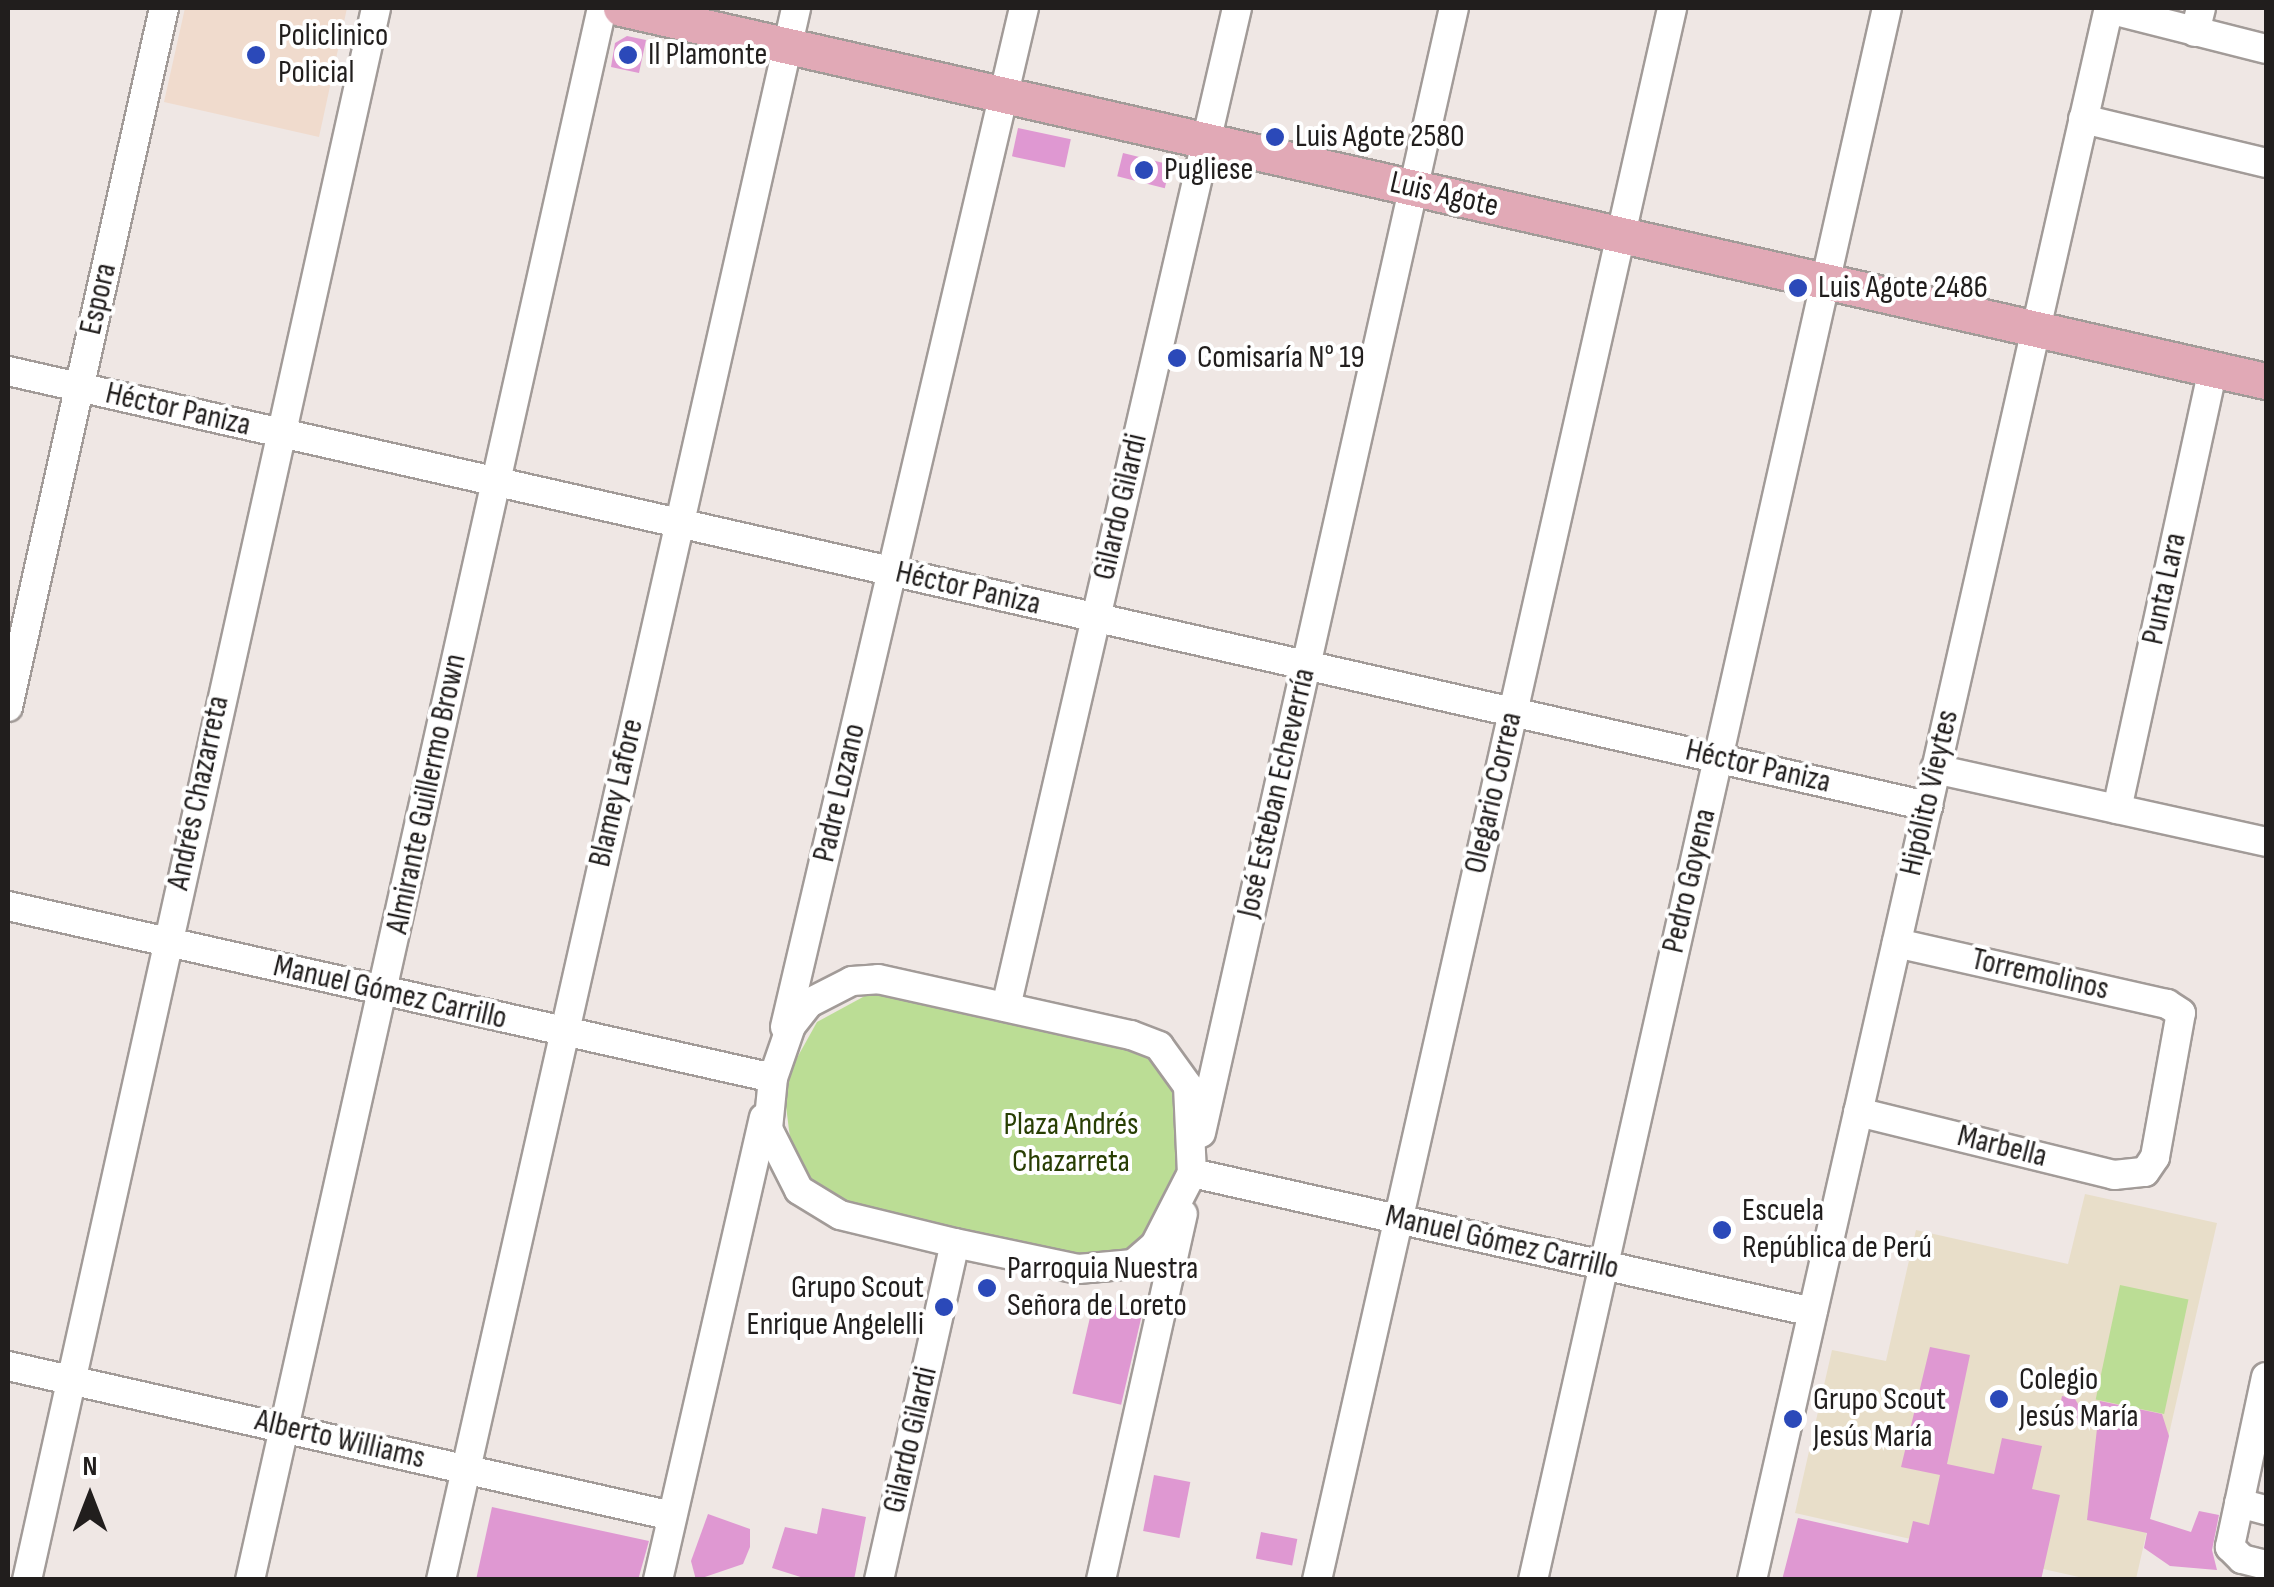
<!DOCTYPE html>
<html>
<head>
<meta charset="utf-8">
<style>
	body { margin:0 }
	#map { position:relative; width:2274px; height:1587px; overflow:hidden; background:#efe7e4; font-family:"Sofia Sans Condensed",sans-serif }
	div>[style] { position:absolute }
	.education>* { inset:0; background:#e8dec9 }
	.medical>* { inset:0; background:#f0dbcd }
	.green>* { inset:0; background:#bbdd95; transform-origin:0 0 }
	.building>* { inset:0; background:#df98d2; transform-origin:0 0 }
	.roads { filter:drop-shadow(2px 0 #a29b98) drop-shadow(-2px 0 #a29b98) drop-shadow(0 2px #a29b98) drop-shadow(0 -2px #a29b98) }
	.minor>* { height:28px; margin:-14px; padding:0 14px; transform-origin:14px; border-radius:14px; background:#fff }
	.major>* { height:35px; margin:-17.5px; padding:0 17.5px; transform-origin:17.5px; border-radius:17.5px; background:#e1a9b6 }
	.dots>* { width:28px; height:28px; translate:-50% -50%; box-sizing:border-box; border:5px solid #fff; border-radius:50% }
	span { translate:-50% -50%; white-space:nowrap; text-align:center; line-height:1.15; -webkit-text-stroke:8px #fff; paint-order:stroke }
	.poi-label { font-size:32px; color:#211e1d }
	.left { translate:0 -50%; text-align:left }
	.right { translate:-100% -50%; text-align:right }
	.street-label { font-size:32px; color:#211e1d }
	.park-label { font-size:32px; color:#283e03 }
	.frame { position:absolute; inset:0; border:10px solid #211e1d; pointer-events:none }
	.north { position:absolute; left:40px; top:1447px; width:100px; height:100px; -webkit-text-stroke:8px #fff; paint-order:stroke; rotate:0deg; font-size:28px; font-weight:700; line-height:40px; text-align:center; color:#211e1d }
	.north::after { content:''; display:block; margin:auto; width:35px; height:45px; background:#211e1d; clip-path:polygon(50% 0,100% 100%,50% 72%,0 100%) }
</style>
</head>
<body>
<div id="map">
	<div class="education">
		<div style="clip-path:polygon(2085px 1194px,2217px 1223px,2136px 1579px,2088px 1579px,1795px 1513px,1832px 1350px,1886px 1361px,1916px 1230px,2068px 1264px)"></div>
	</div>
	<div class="medical">
		<div style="clip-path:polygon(185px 8px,347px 8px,319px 137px,164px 102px)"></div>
	</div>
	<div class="green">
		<div style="clip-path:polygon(874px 991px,1144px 1051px,1184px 1105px,1181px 1170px,1148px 1233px,1126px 1250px,1098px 1258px,1058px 1252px,831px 1197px,807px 1178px,793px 1161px,783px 1083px,817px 1022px)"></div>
		<div style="left:2120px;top:1285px;width:70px;height:117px;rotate:12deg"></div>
	</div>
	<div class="building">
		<div style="clip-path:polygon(627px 36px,646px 40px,639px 73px,611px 67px,615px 43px)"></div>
		<div style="left:1018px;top:128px;width:54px;height:29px;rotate:12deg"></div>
		<div style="left:1123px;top:153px;width:49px;height:24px;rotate:14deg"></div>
		<div style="left:1094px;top:1300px;width:50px;height:96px;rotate:13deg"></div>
		<div style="clip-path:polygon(1930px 1347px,1970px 1355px,1947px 1464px,1994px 1474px,2002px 1438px,2042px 1446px,2032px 1489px,2060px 1495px,2041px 1580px,1782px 1580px,1798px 1518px,1908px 1543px,1913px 1521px,1929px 1525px,1940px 1475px,1901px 1467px)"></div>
		<div style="clip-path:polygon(2062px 1396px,2075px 1399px,2092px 1428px,2057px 1419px)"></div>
		<div style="clip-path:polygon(2100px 1401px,2162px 1414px,2169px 1436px,2150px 1519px,2191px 1532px,2199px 1511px,2219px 1515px,2212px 1550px,2217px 1570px,2170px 1566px,2144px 1548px,2147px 1533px,2087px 1520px)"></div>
		<div style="left:1154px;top:1475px;width:37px;height:57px;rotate:11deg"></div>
		<div style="clip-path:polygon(492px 1507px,649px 1541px,638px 1580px,476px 1580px)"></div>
		<div style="clip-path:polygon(822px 1508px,866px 1517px,854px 1580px,810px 1580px,772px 1568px,785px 1527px,817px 1534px)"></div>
		<div style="clip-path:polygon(708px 1514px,750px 1529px,750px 1547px,743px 1564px,696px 1580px,691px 1561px)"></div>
		<div style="left:1261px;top:1532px;width:37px;height:27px;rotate:11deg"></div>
	</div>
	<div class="roads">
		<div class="minor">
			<div style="left:2108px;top:9px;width:163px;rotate:14.2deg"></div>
			<div style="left:2195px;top:32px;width:25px;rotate:-76deg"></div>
			<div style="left:2083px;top:119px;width:188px;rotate:13.5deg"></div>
			<div style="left:8px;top:371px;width:1969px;rotate:12.77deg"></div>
			<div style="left:8px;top:707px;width:716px;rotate:-77.42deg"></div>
			<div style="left:1935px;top:769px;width:339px;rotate:12.4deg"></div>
			<div style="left:2117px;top:809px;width:450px;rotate:-77.7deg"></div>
			<div style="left:8px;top:906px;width:784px;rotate:12.67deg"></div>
			<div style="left:1006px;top:1007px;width:1025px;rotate:-76.98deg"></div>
			<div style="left:785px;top:1027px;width:1047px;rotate:-76.8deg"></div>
			<div style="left:1858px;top:1112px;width:264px;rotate:13.8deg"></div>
			<div style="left:2114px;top:1175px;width:31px;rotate:-6deg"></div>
			<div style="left:2145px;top:1172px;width:18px;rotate:-56deg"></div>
			<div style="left:2155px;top:1157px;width:146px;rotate:-79.8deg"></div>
			<div style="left:2181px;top:1013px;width:17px;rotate:-147deg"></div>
			<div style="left:2167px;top:1004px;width:277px;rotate:-167.3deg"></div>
			<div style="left:1201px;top:1133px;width:1153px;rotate:-77.33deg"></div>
			<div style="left:1192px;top:1173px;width:81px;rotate:117.2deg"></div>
			<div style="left:1155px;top:1245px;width:29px;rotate:139deg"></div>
			<div style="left:1133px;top:1264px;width:55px;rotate:174.8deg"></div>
			<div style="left:1078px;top:1269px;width:126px;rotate:-168.1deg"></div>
			<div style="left:955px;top:1243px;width:118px;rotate:-166.3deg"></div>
			<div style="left:840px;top:1215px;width:48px;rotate:-148.6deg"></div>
			<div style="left:799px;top:1190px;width:68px;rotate:-116.9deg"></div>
			<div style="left:768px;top:1129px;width:51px;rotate:-84.4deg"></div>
			<div style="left:773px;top:1078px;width:55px;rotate:-70.9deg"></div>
			<div style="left:791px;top:1026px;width:29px;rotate:-52deg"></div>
			<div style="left:809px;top:1003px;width:48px;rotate:-27.1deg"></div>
			<div style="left:852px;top:981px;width:26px;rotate:-4deg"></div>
			<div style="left:878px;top:979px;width:259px;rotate:12.5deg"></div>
			<div style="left:1131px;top:1035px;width:30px;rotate:21deg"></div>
			<div style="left:1159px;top:1046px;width:49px;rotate:54.1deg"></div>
			<div style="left:1188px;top:1086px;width:87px;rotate:87.4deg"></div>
			<div style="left:1192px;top:1173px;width:636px;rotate:12.62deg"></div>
			<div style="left:8px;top:1366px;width:681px;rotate:12.73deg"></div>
			<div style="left:2266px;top:1377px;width:174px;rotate:102deg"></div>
			<div style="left:2230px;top:1547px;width:17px;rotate:45deg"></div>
			<div style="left:2242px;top:1559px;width:25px;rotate:14deg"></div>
			<div style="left:2239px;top:1503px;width:28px;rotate:15deg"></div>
			<div style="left:27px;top:1580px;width:1610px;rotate:-77.48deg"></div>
			<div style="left:250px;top:1580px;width:1611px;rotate:-77.38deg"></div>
			<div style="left:441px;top:1580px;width:1612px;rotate:-77.27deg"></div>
			<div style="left:658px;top:1580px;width:474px;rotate:-77.1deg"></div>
			<div style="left:879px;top:1580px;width:345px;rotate:-77.3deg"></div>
			<div style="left:1101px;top:1580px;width:375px;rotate:-77.4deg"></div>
			<div style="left:1317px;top:1580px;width:1612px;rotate:-77.27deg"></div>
			<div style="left:1533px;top:1580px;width:1611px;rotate:-77.31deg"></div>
			<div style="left:1752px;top:1580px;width:1612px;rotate:-77.21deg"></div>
		</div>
		<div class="major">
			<div style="left:621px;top:8px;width:1687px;rotate:12.78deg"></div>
		</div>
	</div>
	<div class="dots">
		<div style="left:256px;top:55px;background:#2b49b9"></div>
		<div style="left:628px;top:55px;background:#2b49b9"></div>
		<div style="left:1275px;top:137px;background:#2b49b9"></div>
		<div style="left:1144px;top:170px;background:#2b49b9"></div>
		<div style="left:1798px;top:288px;background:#2b49b9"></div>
		<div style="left:1177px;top:358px;background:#2b49b9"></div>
		<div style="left:1722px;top:1230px;background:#2b49b9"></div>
		<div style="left:987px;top:1288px;background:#2b49b9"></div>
		<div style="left:944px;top:1307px;background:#2b49b9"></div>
		<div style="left:1999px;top:1399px;background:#2b49b9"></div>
		<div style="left:1793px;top:1419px;background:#2b49b9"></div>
	</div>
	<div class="poi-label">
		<span class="left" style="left:278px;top:55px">Policlinico<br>Policial</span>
		<span class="left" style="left:648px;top:55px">Il Plamonte</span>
		<span class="left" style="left:1295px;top:137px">Luis Agote 2580</span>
		<span class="left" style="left:1164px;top:170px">Pugliese</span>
		<span class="left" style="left:1818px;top:288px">Luis Agote 2486</span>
		<span class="left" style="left:1197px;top:358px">Comisaría N° 19</span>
		<span class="left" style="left:1742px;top:1230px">Escuela<br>República de Perú</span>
		<span class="left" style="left:1007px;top:1288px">Parroquia Nuestra<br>Señora de Loreto</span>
		<span class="right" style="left:924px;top:1307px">Grupo Scout<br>Enrique Angelelli</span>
		<span class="left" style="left:2019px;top:1399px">Colegio<br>Jesús María</span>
		<span class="left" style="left:1813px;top:1419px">Grupo Scout<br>Jesús María</span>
	</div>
	<div class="street-label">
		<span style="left:1444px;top:195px;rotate:13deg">Luis Agote</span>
		<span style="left:99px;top:299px;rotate:-77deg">Espora</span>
		<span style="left:178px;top:410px;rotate:13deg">Héctor Paniza</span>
		<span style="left:1121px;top:507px;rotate:-77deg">Gilardo Gilardi</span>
		<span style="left:968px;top:589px;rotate:13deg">Héctor Paniza</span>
		<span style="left:2165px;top:589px;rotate:-78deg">Punta Lara</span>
		<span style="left:1758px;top:767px;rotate:13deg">Héctor Paniza</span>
		<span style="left:199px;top:793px;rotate:-78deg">Andrés Chazarreta</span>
		<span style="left:617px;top:793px;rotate:-77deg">Blamey Lafore</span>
		<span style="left:840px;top:793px;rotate:-77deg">Padre Lozano</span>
		<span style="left:1277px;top:793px;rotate:-77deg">José Esteban Echeverría</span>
		<span style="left:1494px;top:793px;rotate:-77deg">Olegario Correa</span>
		<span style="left:1930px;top:793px;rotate:-77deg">Hipólito Vieytes</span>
		<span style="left:427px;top:794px;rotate:-78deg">Almirante Guillermo Brown</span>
		<span style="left:1690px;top:881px;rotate:-77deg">Pedro Goyena</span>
		<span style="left:2040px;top:975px;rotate:13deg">Torremolinos</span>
		<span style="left:390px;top:993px;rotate:13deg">Manuel Gómez Carrillo</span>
		<span style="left:2002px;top:1147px;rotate:14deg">Marbella</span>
		<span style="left:1502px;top:1243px;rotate:13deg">Manuel Gómez Carrillo</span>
		<span style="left:340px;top:1440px;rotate:13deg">Alberto Williams</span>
		<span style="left:911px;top:1440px;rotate:-77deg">Gilardo Gilardi</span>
	</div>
	<div class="park-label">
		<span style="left:1071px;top:1144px">Plaza Andrés<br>Chazarreta</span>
	</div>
	<div class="frame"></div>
	<div class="north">N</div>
</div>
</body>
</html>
